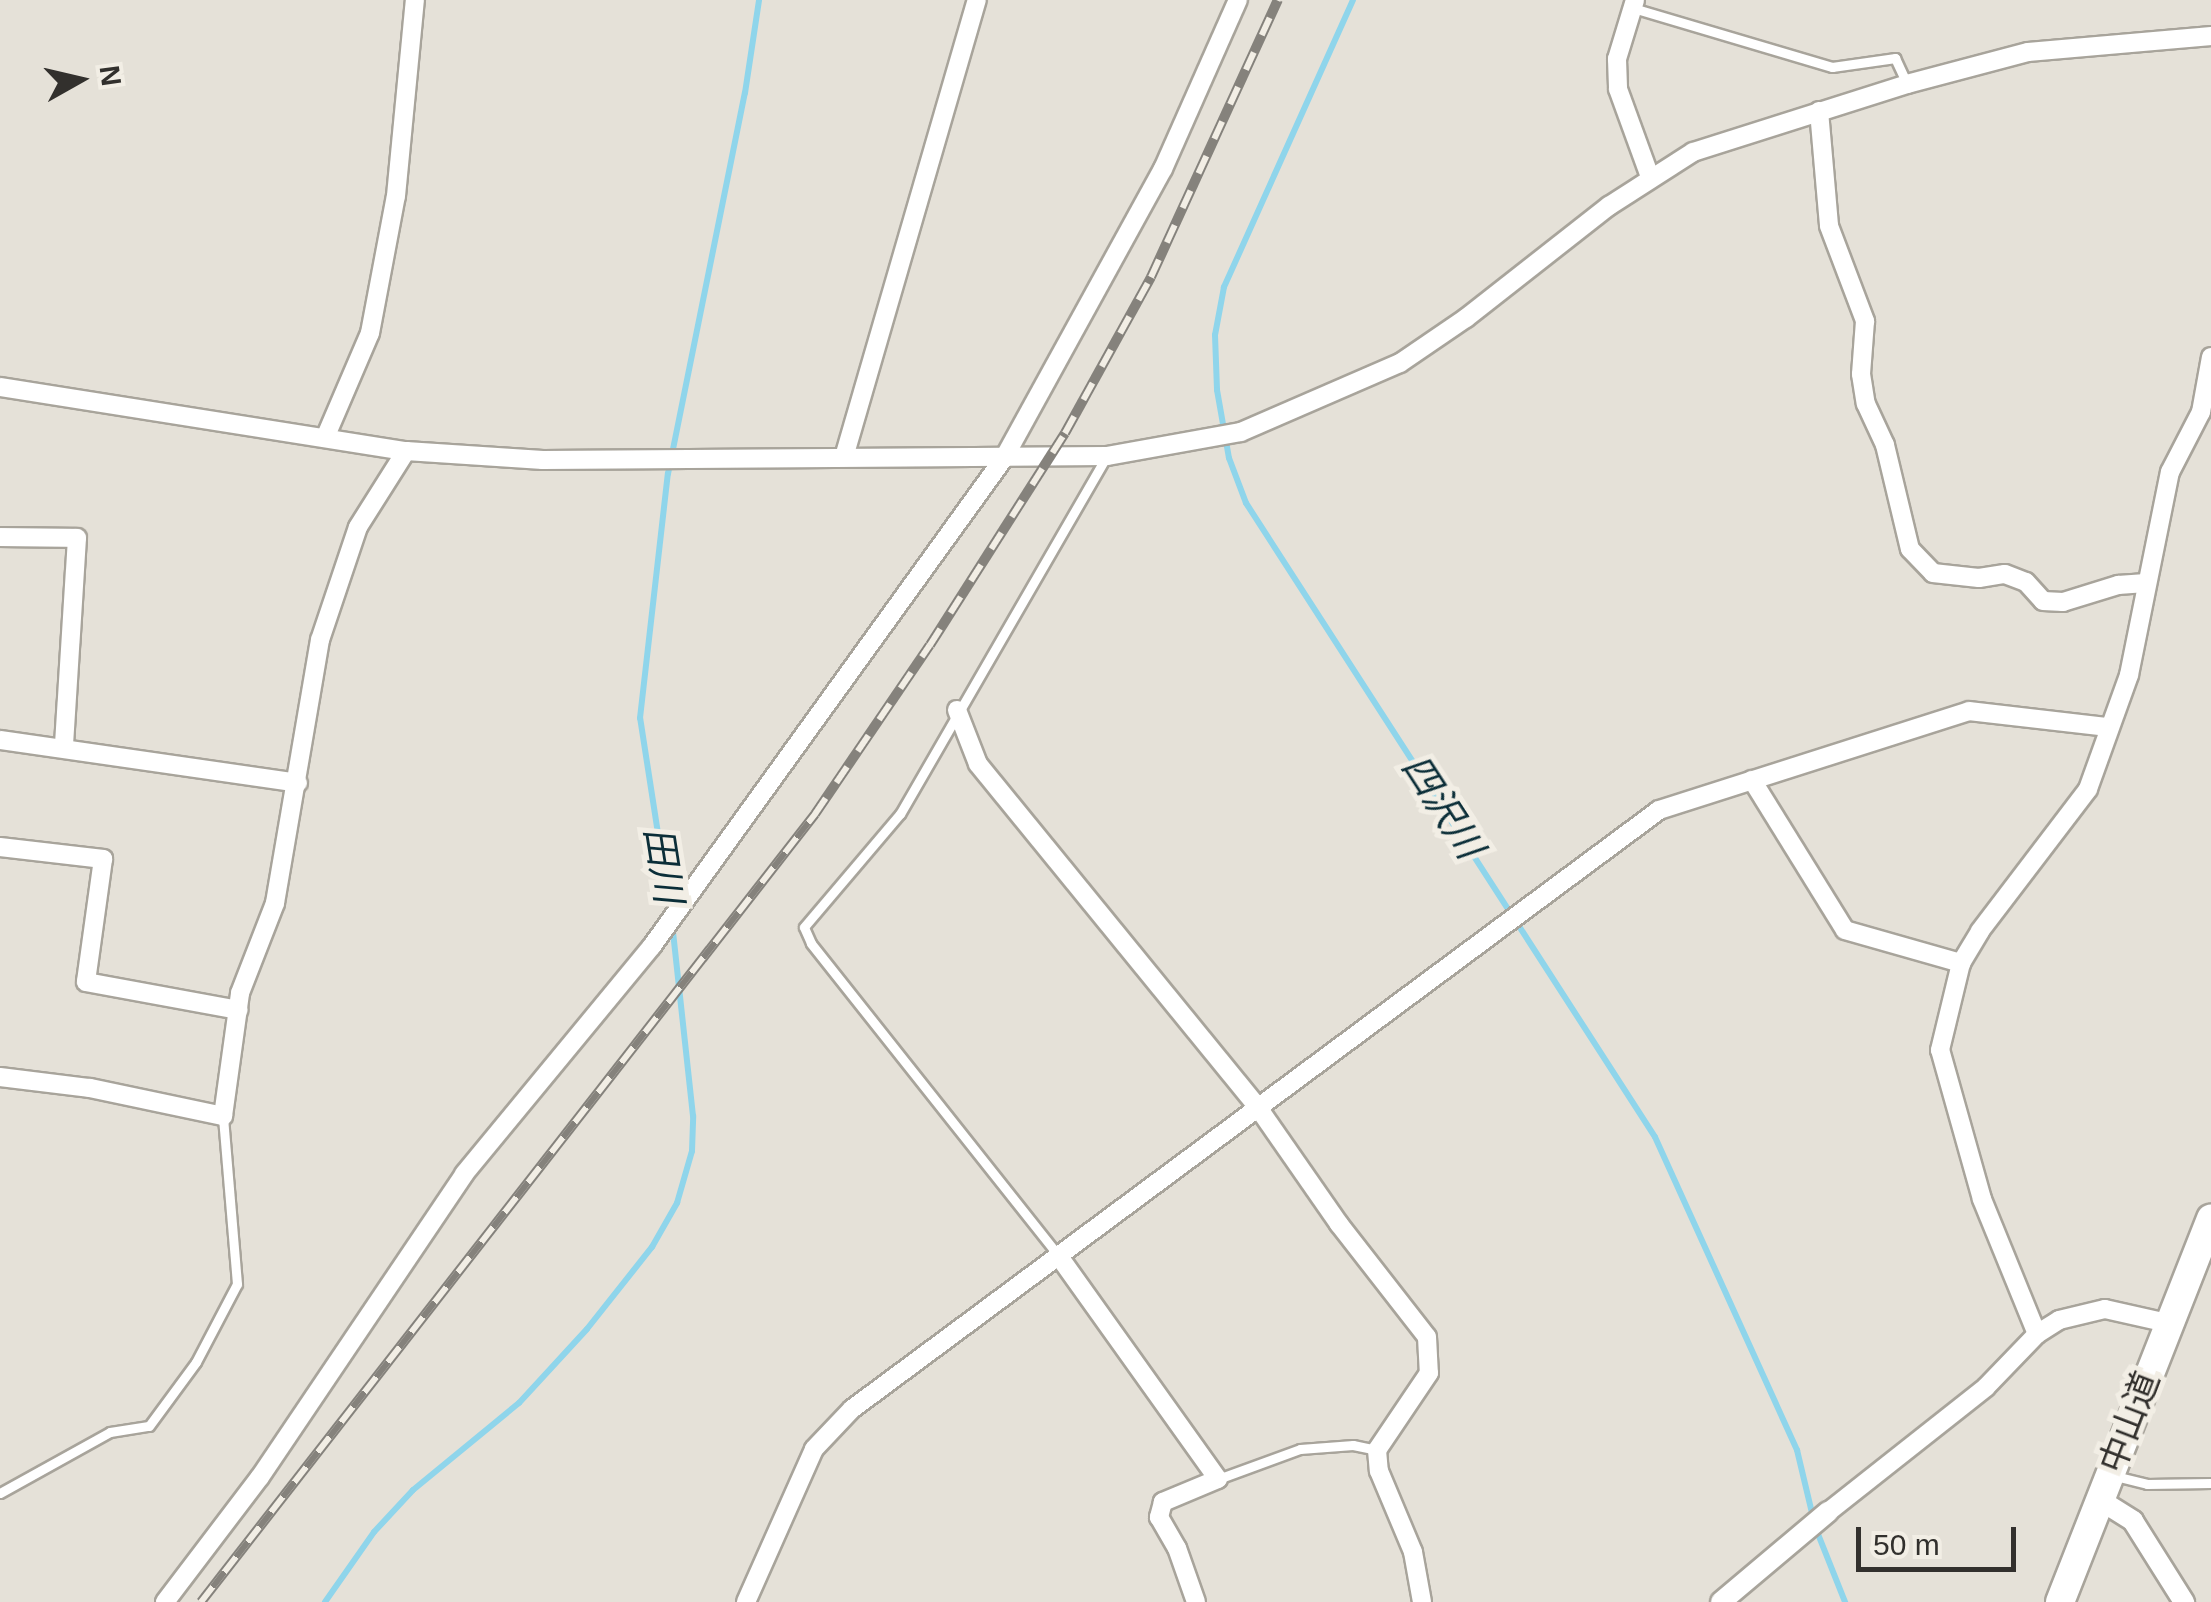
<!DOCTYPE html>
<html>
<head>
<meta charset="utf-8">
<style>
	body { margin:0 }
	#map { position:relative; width:2211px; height:1602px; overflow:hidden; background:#e5e1d8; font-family:Helvetica,"Noto Sans JP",sans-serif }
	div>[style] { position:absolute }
	.stream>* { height:6px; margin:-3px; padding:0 3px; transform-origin:3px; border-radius:3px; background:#8fd5eb }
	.roads { filter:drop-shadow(2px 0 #a8a49b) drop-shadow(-2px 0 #a8a49b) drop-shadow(0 2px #a8a49b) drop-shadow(0 -2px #a8a49b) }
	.service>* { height:9px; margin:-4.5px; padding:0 4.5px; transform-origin:4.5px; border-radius:4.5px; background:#fff }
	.minor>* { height:18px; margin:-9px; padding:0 9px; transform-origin:9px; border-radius:9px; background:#fff }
	.tertiary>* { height:20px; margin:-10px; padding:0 10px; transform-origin:10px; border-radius:10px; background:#fff }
	.trunk>* { height:28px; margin:-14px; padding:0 14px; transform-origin:14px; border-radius:14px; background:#fff }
	.rail>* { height:10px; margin-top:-5px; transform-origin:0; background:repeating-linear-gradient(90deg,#f2eee5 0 19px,#85827c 0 38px); box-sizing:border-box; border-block:2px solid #85827c }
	span { translate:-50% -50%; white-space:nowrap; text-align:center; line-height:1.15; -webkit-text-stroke:10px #f2eee5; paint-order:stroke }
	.street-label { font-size:35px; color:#32302d }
	.water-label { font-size:38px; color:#0b2e38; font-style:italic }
	.north { position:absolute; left:30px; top:30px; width:100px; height:100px; -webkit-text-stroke:8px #f2eee5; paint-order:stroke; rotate:82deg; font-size:28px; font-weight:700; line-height:40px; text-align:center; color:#32302d }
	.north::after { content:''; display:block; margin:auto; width:35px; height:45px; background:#32302d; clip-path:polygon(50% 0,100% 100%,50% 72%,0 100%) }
	.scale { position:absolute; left:1856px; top:1527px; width:160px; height:45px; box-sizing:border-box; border:5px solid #32302d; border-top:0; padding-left:12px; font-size:30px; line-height:35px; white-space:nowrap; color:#32302d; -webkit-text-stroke:8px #f2eee5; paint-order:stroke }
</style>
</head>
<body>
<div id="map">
	<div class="stream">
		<div style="left:1353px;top:0;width:315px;rotate:114.2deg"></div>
		<div style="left:1224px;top:287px;width:49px;rotate:100.6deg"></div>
		<div style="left:1215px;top:335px;width:55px;rotate:87.9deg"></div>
		<div style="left:1217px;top:390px;width:69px;rotate:80deg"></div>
		<div style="left:1229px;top:458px;width:48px;rotate:69.3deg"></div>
		<div style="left:1246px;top:503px;width:754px;rotate:57.17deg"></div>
		<div style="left:1655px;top:1137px;width:344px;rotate:65.6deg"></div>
		<div style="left:1797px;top:1450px;width:69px;rotate:76.6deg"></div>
		<div style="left:670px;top:911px;width:195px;rotate:-98.8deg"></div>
		<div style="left:640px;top:718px;width:246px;rotate:-83.5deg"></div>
		<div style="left:668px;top:474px;width:389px;rotate:-78.6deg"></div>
		<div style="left:745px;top:93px;width:94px;rotate:-81.4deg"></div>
		<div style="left:1816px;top:1529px;width:79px;rotate:68.3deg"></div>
		<div style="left:325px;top:1602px;width:85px;rotate:-55deg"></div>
		<div style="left:374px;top:1532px;width:57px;rotate:-47.1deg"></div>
		<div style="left:413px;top:1490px;width:137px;rotate:-39.4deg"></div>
		<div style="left:519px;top:1403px;width:100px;rotate:-47.4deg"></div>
		<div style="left:587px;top:1329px;width:105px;rotate:-51.6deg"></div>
		<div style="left:652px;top:1247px;width:51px;rotate:-60.4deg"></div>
		<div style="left:677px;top:1203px;width:54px;rotate:-73.9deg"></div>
		<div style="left:692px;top:1151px;width:35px;rotate:-88deg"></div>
		<div style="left:693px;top:1116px;width:194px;rotate:-96.2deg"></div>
	</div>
	<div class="roads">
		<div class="service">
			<div style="left:1633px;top:8px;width:208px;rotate:16.5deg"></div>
			<div style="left:1832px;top:67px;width:64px;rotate:-8.1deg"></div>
			<div style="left:1895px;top:58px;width:29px;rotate:65deg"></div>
			<div style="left:1058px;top:1255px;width:398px;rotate:-128.4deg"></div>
			<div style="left:811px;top:943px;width:17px;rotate:-114deg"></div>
			<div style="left:804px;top:927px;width:148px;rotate:-49.7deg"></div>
			<div style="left:900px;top:814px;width:414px;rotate:-60deg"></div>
			<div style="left:2115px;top:1476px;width:33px;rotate:14deg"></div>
			<div style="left:2147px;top:1484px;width:64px;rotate:-0.9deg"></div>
			<div style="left:1218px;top:1479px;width:87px;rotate:-20.1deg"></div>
			<div style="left:1300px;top:1449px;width:53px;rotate:-4.3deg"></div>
			<div style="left:1353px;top:1445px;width:25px;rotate:12deg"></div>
			<div style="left:0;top:1493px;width:126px;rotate:-29deg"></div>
			<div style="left:110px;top:1432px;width:39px;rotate:-9deg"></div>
			<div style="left:149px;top:1426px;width:79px;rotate:-53.7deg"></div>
			<div style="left:196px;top:1362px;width:88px;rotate:-62.3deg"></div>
			<div style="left:237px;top:1284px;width:169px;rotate:-94.8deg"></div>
		</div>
		<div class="minor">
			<div style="left:1635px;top:0;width:62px;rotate:107deg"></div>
			<div style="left:1617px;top:59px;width:30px;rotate:88deg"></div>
			<div style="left:1618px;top:89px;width:94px;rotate:70deg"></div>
			<div style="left:1819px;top:111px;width:115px;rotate:85deg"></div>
			<div style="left:1829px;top:226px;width:102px;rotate:69.2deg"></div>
			<div style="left:1865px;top:321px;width:53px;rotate:94.3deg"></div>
			<div style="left:1861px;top:374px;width:30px;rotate:81deg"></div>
			<div style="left:1866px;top:404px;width:45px;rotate:65.1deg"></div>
			<div style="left:1885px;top:445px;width:107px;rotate:76.5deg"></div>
			<div style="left:1910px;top:549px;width:33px;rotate:46deg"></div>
			<div style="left:1933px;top:573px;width:46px;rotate:6.2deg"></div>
			<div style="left:1979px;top:578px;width:26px;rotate:-9deg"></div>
			<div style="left:2005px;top:574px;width:22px;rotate:21deg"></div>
			<div style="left:2026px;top:582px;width:25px;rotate:48deg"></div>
			<div style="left:2043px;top:601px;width:20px;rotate:3deg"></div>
			<div style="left:2063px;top:602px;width:58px;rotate:-17.2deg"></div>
			<div style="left:2118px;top:585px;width:28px;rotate:-4deg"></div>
			<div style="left:0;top:387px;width:411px;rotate:9deg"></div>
			<div style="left:406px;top:451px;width:137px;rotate:3.8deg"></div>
			<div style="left:543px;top:460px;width:564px;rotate:-0.41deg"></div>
			<div style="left:1107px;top:456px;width:136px;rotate:-10.2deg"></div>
			<div style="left:1241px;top:432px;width:173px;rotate:-23.5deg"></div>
			<div style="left:1400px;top:363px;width:80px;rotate:-34.3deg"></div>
			<div style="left:1466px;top:318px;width:182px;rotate:-38.1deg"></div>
			<div style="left:1609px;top:206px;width:100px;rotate:-32.7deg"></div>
			<div style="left:1693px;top:152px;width:225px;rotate:-17.6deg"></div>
			<div style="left:1907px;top:84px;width:125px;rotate:-14.8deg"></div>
			<div style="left:2028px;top:52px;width:184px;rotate:-5deg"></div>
			<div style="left:325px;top:438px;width:114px;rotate:-66.8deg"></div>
			<div style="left:370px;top:333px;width:139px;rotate:-79.3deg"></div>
			<div style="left:396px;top:196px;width:197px;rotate:-84.5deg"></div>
			<div style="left:844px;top:457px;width:476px;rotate:-73.8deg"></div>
			<div style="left:0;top:537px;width:77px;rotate:0.7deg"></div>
			<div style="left:77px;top:538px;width:209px;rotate:93.6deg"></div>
			<div style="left:957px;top:710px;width:58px;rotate:68.7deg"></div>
			<div style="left:978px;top:764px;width:441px;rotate:50.8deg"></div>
			<div style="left:1257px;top:1106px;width:144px;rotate:55.2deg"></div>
			<div style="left:1339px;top:1224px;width:143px;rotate:52.1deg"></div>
			<div style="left:1427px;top:1337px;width:36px;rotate:87deg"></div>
			<div style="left:1429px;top:1373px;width:93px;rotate:124deg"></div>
			<div style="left:1377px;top:1450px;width:21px;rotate:85deg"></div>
			<div style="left:1379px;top:1471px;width:88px;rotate:67.2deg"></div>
			<div style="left:1413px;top:1552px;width:51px;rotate:79.8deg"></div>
			<div style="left:0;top:740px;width:301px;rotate:8.2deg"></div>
			<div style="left:1752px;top:780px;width:176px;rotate:58.2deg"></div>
			<div style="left:1845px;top:930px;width:121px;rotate:15.9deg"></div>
			<div style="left:0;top:847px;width:104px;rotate:6.6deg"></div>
			<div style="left:103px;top:859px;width:124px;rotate:97.9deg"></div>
			<div style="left:86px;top:982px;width:155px;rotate:10.4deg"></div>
			<div style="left:0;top:1077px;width:91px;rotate:7deg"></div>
			<div style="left:90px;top:1088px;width:136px;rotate:11.9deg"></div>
			<div style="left:223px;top:1116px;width:124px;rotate:-82.1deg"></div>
			<div style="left:240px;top:993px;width:97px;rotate:-68.7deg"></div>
			<div style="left:275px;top:903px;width:267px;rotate:-80.3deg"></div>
			<div style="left:320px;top:640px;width:119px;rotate:-71.4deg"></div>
			<div style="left:358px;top:527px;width:90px;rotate:-57.7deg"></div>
			<div style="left:1058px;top:1255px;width:275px;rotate:54.5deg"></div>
			<div style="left:1218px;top:1479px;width:60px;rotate:157.3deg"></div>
			<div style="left:1163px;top:1502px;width:16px;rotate:105deg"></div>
			<div style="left:1159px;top:1517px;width:36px;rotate:60deg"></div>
			<div style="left:1177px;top:1548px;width:57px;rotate:70.6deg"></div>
			<div style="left:2037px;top:1334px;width:146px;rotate:-112.2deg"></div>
			<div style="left:1982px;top:1199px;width:155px;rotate:-105.7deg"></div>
			<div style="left:1940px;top:1050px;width:89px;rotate:-76.4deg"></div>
			<div style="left:1961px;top:963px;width:37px;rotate:-59deg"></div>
			<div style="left:1980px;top:931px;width:178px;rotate:-52.7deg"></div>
			<div style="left:2088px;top:789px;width:121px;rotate:-70.2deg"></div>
			<div style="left:2129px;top:675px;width:207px;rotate:-78.6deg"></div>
			<div style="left:2170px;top:472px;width:68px;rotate:-62.7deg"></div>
			<div style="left:2201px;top:412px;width:56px;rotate:-79.7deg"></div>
			<div style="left:1828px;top:1512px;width:201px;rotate:-38.3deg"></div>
			<div style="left:1986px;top:1387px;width:74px;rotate:-46.1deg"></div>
			<div style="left:2037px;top:1334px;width:26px;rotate:-32deg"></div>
			<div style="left:2059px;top:1320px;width:47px;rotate:-13.4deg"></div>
			<div style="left:2105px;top:1309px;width:64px;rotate:12.7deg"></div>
			<div style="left:165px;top:1602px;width:157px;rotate:-52.8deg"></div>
			<div style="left:260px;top:1477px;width:365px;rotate:-56deg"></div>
			<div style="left:464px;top:1174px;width:296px;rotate:-50.5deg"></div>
			<div style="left:652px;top:946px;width:602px;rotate:-54.2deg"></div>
			<div style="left:1004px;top:458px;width:330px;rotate:-61.2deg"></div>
			<div style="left:1163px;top:169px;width:185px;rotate:-66.1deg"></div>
			<div style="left:746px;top:1602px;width:167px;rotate:-66deg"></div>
			<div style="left:814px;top:1449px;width:55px;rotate:-46.5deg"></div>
			<div style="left:852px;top:1409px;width:1005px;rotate:-36.58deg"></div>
			<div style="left:1659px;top:810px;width:325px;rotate:-17.7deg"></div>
			<div style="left:1969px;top:711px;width:140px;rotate:6.6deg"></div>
		</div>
		<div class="tertiary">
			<div style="left:2100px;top:1500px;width:39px;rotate:32deg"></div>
			<div style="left:2133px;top:1521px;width:96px;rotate:57.8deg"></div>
			<div style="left:1721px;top:1602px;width:140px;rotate:-40.1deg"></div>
		</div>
		<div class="trunk">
			<div style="left:2060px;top:1602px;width:412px;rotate:-68.5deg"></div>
		</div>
	</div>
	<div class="rail">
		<div style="left:201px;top:1602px;width:999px;rotate:-52.07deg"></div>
		<div style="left:815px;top:814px;width:204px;rotate:-55.8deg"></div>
		<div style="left:930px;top:645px;width:251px;rotate:-57.5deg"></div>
		<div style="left:1065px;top:433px;width:178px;rotate:-61.1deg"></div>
		<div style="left:1151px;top:277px;width:305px;rotate:-65.4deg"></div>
	</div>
	<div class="street-label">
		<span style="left:2129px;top:1422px;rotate:-69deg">中山道</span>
	</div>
	<div class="water-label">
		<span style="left:1442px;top:807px;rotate:57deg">四沢川</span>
		<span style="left:663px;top:865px;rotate:81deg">田川</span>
	</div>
	<div class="north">N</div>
	<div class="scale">50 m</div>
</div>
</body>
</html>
